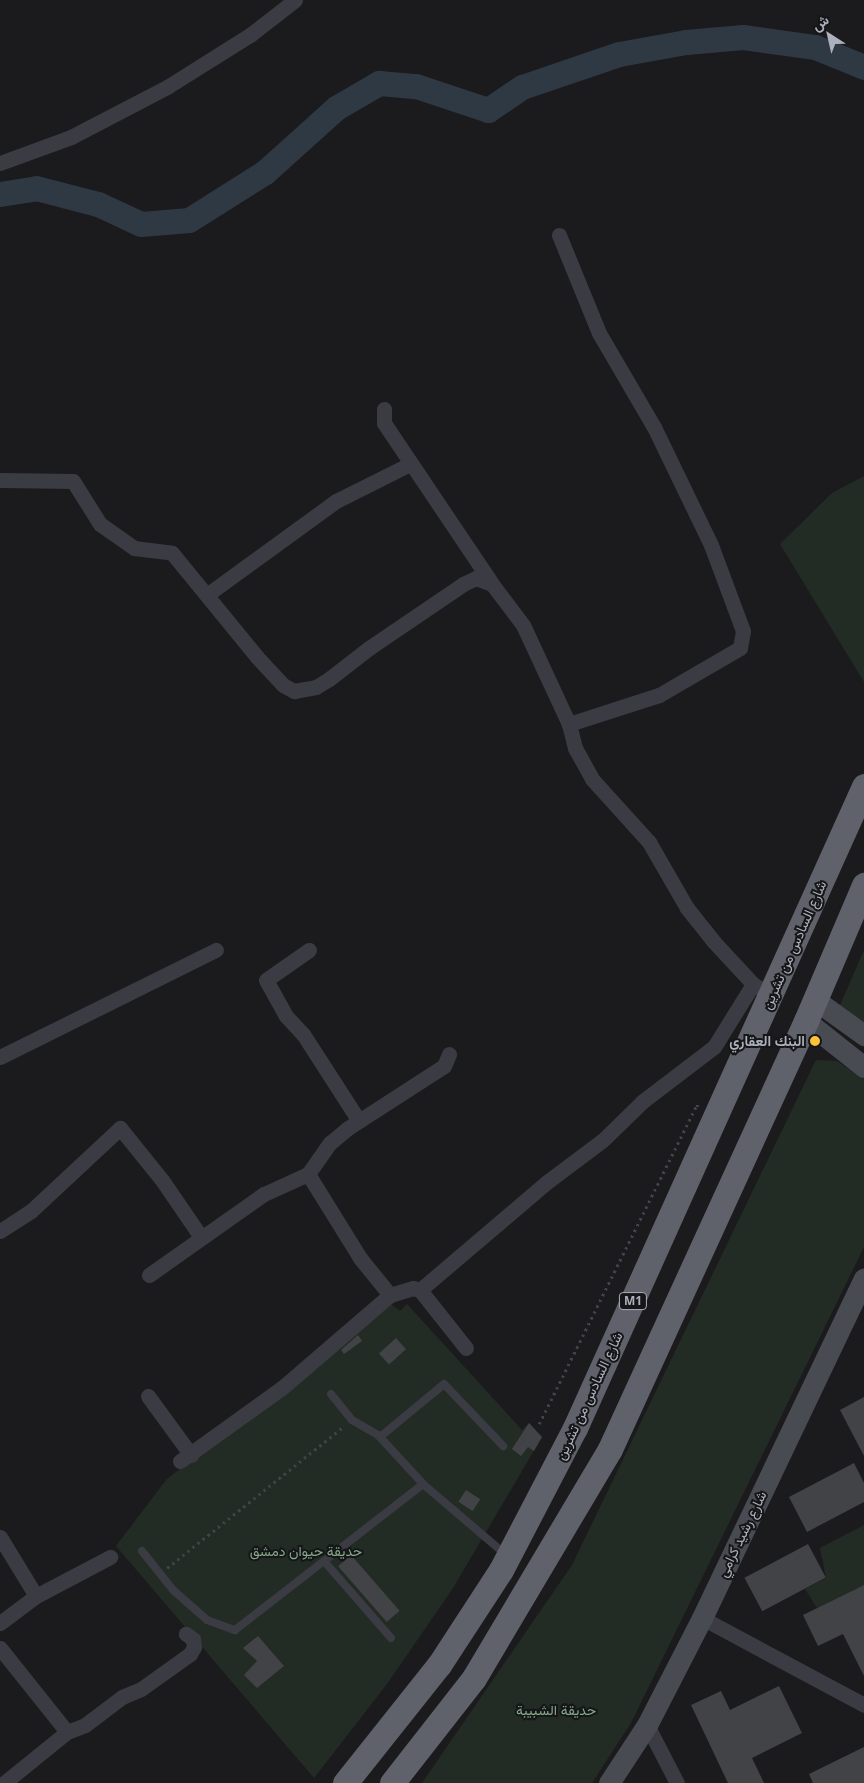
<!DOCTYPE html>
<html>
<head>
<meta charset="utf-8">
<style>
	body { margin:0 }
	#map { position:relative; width:864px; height:1783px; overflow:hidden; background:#1b1b1d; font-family:"Open Sans",Vazirmatn,sans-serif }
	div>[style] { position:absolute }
	.green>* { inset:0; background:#222c24 }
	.river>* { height:25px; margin:-12.5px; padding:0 12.5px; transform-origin:12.5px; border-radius:12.5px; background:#2f3943 }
	.building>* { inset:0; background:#424347; transform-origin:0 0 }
	.path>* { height:2.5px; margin-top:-1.25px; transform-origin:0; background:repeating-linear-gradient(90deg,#41434a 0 2.5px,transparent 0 6.5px) }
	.service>* { height:8px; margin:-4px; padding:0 4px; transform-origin:4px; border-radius:4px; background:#3b3c43 }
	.minor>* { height:15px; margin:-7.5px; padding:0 7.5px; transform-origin:7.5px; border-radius:7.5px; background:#3b3c43 }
	.secondary>* { height:21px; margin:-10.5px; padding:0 10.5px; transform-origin:10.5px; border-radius:10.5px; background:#494b53 }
	.trunk>* { height:25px; margin:-12.5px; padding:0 12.5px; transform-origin:12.5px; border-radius:12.5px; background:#5f626b }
	.dots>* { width:14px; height:14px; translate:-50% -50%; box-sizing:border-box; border:2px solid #161618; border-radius:50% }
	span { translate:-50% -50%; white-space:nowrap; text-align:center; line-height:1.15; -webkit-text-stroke:4px #161618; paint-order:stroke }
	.shield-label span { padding:1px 4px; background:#161618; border:1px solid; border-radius:4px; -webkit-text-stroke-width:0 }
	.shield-label { font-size:12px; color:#adb1bd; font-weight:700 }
	.street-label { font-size:14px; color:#adb1bd }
	.poi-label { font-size:14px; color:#adb1bd; font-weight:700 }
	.right { translate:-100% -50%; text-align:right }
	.park-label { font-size:14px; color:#83a988 }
	.north { position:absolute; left:804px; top:10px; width:50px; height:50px; -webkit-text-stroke:4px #161618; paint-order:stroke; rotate:325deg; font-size:14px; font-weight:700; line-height:20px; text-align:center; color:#adb1bd }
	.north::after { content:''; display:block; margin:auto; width:18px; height:22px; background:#adb1bd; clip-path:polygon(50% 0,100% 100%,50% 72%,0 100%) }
</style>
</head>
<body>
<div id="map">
	<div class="green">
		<div style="clip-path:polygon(864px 476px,864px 682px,780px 544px,832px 493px)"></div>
		<div style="clip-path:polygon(864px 950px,864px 1028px,837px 1012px)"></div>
		<div style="clip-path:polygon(816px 1060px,837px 1061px,864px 1079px,864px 1247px,631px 1723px,592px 1783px,422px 1783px,572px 1565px)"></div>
		<div style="clip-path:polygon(389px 1303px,400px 1311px,407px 1304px,522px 1430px,529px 1423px,542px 1437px,453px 1588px,387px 1684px,314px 1778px,116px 1546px,166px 1480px)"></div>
		<div style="clip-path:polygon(864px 1525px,864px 1585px,817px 1608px,805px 1589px,826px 1578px,820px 1548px)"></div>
	</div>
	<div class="river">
		<div style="left:0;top:194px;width:36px;rotate:-9deg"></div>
		<div style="left:36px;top:188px;width:64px;rotate:14.5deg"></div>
		<div style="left:98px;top:204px;width:47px;rotate:24.9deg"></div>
		<div style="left:141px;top:224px;width:48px;rotate:-4.8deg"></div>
		<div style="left:189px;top:220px;width:90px;rotate:-32.3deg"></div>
		<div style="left:265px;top:172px;width:96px;rotate:-42deg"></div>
		<div style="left:336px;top:108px;width:50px;rotate:-30.2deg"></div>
		<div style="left:379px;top:83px;width:37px;rotate:5deg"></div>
		<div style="left:416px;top:86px;width:76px;rotate:18.4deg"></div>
		<div style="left:488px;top:110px;width:41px;rotate:-34.1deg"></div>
		<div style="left:522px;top:87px;width:102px;rotate:-18.8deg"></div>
		<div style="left:619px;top:54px;width:68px;rotate:-10.2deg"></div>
		<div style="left:686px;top:42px;width:57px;rotate:-5deg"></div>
		<div style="left:743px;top:37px;width:73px;rotate:7.9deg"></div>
		<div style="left:815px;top:47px;width:53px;rotate:22.2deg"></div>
	</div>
	<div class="building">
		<div style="clip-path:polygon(358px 1335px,362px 1341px,344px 1354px,341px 1350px)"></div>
		<div style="left:396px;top:1338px;width:15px;height:23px;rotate:48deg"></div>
		<div style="clip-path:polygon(864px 1397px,864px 1456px,840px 1410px)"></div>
		<div style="clip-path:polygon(529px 1423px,542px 1437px,534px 1451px,528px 1447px,521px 1456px,512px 1449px)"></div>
		<div style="clip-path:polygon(854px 1463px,864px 1483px,864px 1502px,807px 1532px,789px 1497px)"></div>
		<div style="left:466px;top:1490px;width:17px;height:14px;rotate:33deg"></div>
		<div style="left:808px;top:1544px;width:38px;height:72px;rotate:62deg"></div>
		<div style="left:351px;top:1555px;width:74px;height:17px;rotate:49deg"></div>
		<div style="clip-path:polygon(864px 1585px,864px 1676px,843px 1634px,818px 1646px,803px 1615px)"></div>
		<div style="clip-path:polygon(258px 1636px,284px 1666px,257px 1688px,244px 1675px,257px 1661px,243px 1648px)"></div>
		<div style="clip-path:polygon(779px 1686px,802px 1733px,752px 1758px,764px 1783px,728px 1783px,691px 1705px,721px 1691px,730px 1710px)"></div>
		<div style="clip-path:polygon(864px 1747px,864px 1783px,813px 1783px,809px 1774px)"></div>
	</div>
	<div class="path">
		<div style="left:539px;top:1424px;width:355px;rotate:-63.7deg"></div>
		<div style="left:696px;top:1106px;width:4px"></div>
		<div style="left:167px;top:1568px;width:227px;rotate:-38.7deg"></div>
	</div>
	<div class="service">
		<div style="left:331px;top:1394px;width:33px;rotate:51deg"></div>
		<div style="left:352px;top:1420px;width:30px;rotate:30deg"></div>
		<div style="left:378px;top:1435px;width:67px;rotate:47.4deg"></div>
		<div style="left:380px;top:1437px;width:83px;rotate:-39.6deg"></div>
		<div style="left:444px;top:1384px;width:86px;rotate:46.4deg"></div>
		<div style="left:142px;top:1551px;width:50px;rotate:51.5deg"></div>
		<div style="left:173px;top:1590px;width:45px;rotate:41.4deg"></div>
		<div style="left:207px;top:1620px;width:30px;rotate:20deg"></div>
		<div style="left:235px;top:1630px;width:238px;rotate:-37.8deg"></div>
		<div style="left:423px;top:1484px;width:109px;rotate:40.5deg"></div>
		<div style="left:324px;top:1561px;width:102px;rotate:49deg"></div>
	</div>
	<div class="minor">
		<div style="left:0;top:163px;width:76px;rotate:-20.1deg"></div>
		<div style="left:71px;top:137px;width:108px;rotate:-27.5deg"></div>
		<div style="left:167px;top:87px;width:98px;rotate:-32.1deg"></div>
		<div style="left:250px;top:35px;width:57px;rotate:-37.9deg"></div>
		<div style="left:559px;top:235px;width:106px;rotate:67.8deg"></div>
		<div style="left:599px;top:333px;width:109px;rotate:59.7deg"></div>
		<div style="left:654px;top:427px;width:131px;rotate:64.2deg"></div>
		<div style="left:711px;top:545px;width:92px;rotate:69.6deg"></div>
		<div style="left:743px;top:631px;width:17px;rotate:100deg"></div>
		<div style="left:740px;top:648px;width:94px;rotate:149.9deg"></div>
		<div style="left:659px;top:695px;width:95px;rotate:162.1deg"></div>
		<div style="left:384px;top:409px;width:14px;rotate:90deg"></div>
		<div style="left:384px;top:423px;width:194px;rotate:56.1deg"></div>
		<div style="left:0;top:480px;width:73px;rotate:0.8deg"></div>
		<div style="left:73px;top:481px;width:51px;rotate:57.9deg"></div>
		<div style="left:100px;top:524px;width:42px;rotate:35.2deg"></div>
		<div style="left:134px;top:548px;width:38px;rotate:7deg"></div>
		<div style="left:172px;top:553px;width:134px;rotate:50.7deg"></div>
		<div style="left:257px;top:657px;width:38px;rotate:47deg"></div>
		<div style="left:283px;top:685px;width:13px;rotate:29deg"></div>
		<div style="left:294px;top:691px;width:22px;rotate:-10deg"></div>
		<div style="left:316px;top:687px;width:15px;rotate:-32deg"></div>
		<div style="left:329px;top:679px;width:51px;rotate:-37.8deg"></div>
		<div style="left:369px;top:648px;width:114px;rotate:-34.2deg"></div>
		<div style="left:463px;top:584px;width:14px;rotate:-25deg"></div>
		<div style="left:476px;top:578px;width:17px;rotate:21deg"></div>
		<div style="left:492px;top:584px;width:51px;rotate:52.9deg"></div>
		<div style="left:523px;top:625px;width:109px;rotate:65.1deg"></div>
		<div style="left:569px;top:724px;width:25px;rotate:76deg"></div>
		<div style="left:575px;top:748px;width:35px;rotate:61deg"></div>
		<div style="left:592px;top:779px;width:85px;rotate:47.9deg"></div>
		<div style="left:649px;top:842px;width:76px;rotate:60.1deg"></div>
		<div style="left:687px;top:908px;width:43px;rotate:51.5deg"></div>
		<div style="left:714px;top:942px;width:57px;rotate:47.1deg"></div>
		<div style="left:753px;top:984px;width:22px;rotate:32deg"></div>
		<div style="left:208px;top:594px;width:158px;rotate:-36deg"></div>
		<div style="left:336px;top:501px;width:83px;rotate:-26.6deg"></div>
		<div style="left:309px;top:950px;width:52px;rotate:145.1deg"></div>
		<div style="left:266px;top:980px;width:41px;rotate:60.9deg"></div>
		<div style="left:286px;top:1016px;width:25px;rotate:47deg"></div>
		<div style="left:303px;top:1034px;width:103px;rotate:57.2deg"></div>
		<div style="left:0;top:1057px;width:241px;rotate:-26.4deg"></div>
		<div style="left:308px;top:1174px;width:99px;rotate:58.2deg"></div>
		<div style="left:360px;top:1258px;width:48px;rotate:51deg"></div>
		<div style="left:0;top:1231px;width:37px;rotate:-33deg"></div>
		<div style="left:31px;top:1211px;width:122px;rotate:-43deg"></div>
		<div style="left:120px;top:1128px;width:67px;rotate:51.1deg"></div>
		<div style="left:162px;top:1180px;width:69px;rotate:55.6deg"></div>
		<div style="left:149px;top:1275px;width:141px;rotate:-35.2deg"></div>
		<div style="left:264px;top:1194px;width:48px;rotate:-24.4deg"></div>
		<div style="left:308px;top:1174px;width:38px;rotate:-55deg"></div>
		<div style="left:330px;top:1143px;width:23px;rotate:-40deg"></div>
		<div style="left:348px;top:1128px;width:114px;rotate:-32.9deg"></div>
		<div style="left:444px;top:1066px;width:13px;rotate:-67deg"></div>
		<div style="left:420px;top:1290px;width:167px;rotate:-40.4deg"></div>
		<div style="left:547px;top:1182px;width:70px;rotate:-36.9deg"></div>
		<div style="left:603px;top:1140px;width:56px;rotate:-44.3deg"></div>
		<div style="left:643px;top:1101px;width:89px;rotate:-37.3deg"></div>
		<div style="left:714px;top:1047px;width:74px;rotate:-58.2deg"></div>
		<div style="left:148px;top:1396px;width:73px;rotate:53.9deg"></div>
		<div style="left:180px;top:1461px;width:127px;rotate:-35.7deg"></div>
		<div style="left:283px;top:1387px;width:141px;rotate:-40.7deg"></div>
		<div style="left:390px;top:1295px;width:24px;rotate:-17deg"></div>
		<div style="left:413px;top:1288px;width:7px;rotate:16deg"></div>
		<div style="left:420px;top:1290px;width:74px;rotate:51.6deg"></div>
		<div style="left:0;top:1537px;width:69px;rotate:58.6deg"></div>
		<div style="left:702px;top:1618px;width:184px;rotate:28.2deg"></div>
		<div style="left:0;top:1623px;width:45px;rotate:-36.9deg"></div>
		<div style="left:36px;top:1596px;width:84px;rotate:-27.8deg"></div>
		<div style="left:0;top:1648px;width:107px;rotate:51.4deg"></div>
		<div style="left:647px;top:1725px;width:65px;rotate:62.7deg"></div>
		<div style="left:4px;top:1783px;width:81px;rotate:-39deg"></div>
		<div style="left:67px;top:1732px;width:19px;rotate:-21deg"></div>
		<div style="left:85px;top:1725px;width:46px;rotate:-37.1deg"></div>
		<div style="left:122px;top:1697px;width:21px;rotate:-23deg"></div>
		<div style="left:141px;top:1689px;width:60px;rotate:-35.5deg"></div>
		<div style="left:190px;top:1654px;width:8px;rotate:-60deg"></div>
		<div style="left:194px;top:1647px;width:8px;rotate:-97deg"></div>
		<div style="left:193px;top:1639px;width:9px;rotate:-144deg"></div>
	</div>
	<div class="secondary">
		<div style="left:814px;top:999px;width:62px;rotate:35.8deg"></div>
		<div style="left:806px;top:1021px;width:74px;rotate:38.4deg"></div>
		<div style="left:609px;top:1783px;width:69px;rotate:-56.8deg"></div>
		<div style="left:647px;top:1725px;width:120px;rotate:-62.8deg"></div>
		<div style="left:702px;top:1618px;width:376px;rotate:-64.5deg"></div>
	</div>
	<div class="trunk">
		<div style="left:345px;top:1783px;width:151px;rotate:-51.5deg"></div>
		<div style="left:439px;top:1665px;width:113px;rotate:-56.9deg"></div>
		<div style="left:501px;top:1570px;width:160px;rotate:-62.5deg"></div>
		<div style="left:575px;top:1428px;width:704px;rotate:-65.76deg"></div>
		<div style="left:392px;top:1783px;width:133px;rotate:-52deg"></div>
		<div style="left:474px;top:1678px;width:266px;rotate:-59.3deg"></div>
		<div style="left:610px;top:1449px;width:471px;rotate:-65.4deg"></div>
		<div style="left:806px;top:1021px;width:148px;rotate:-66.9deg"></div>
	</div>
	<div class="dots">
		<div style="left:815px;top:1041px;background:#fbc335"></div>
	</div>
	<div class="shield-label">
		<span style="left:633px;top:1301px">M1</span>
	</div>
	<div class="street-label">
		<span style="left:794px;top:945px;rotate:-66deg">شارع السادس من تشرين</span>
		<span style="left:589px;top:1396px;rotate:-65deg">شارع السادس من تشرين</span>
		<span style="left:742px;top:1534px;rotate:-64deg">شارع رشيد كرامي</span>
	</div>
	<div class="poi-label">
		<span class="right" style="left:805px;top:1041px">البنك العقاري</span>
	</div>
	<div class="park-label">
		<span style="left:306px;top:1551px">حديقة حيوان دمشق</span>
		<span style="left:556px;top:1710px">حديقة الشبيبة</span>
	</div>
	<div class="north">ش</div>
</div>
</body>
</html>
